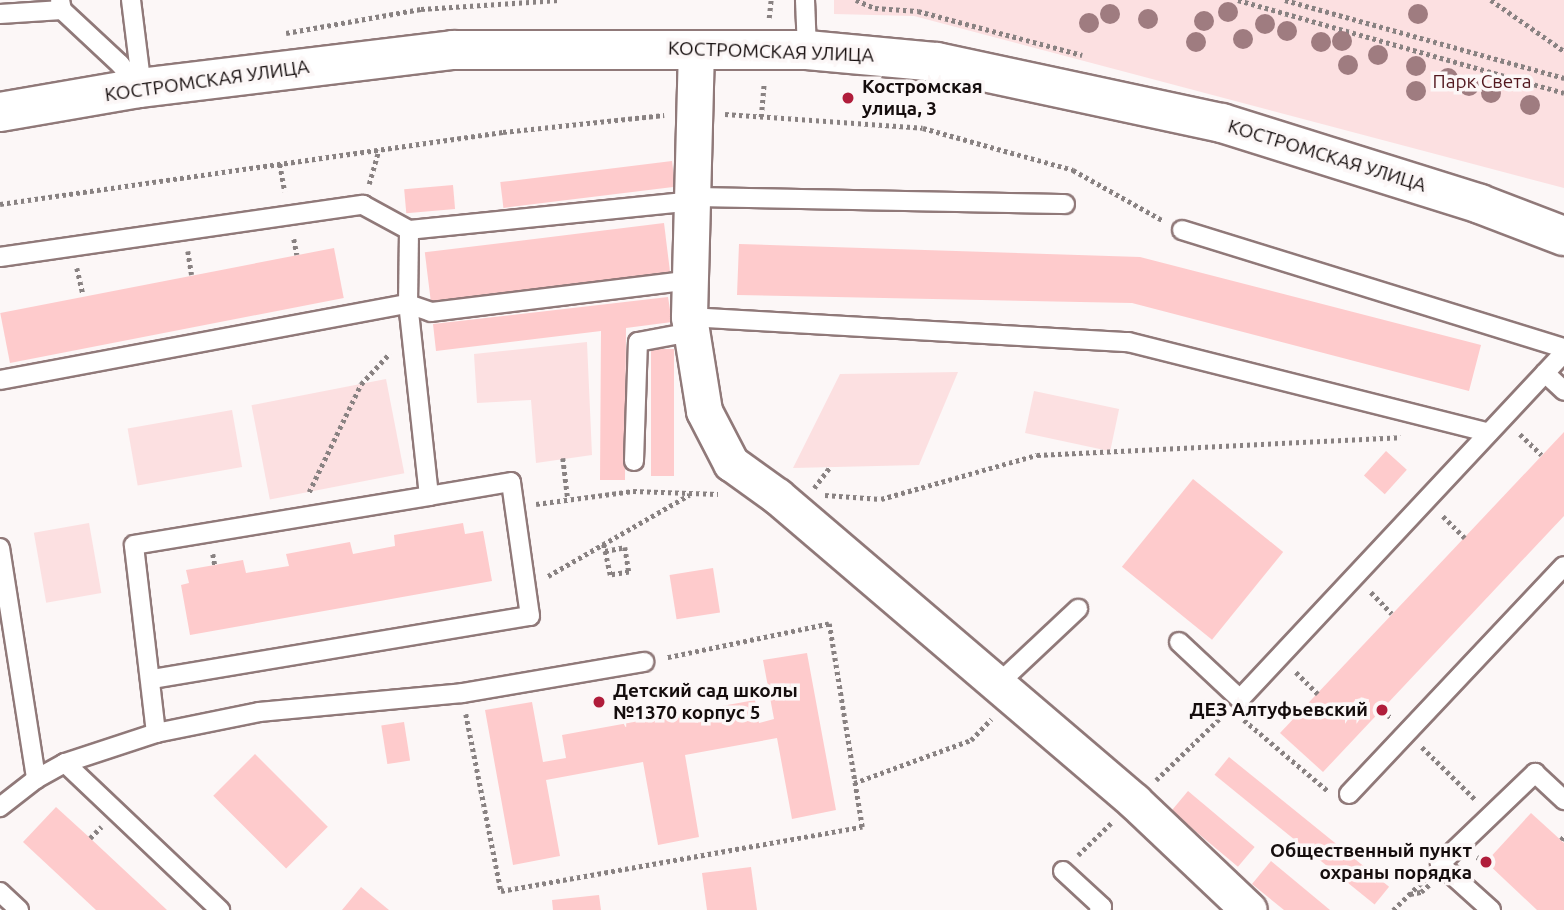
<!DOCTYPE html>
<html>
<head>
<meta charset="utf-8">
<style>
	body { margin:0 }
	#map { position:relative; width:1564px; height:910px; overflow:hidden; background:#fcf7f7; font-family:Ubuntu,sans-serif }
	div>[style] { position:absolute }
	.green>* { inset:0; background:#fce0e1; transform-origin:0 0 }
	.building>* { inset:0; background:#fecbcc; transform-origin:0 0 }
	.path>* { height:4.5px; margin-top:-2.25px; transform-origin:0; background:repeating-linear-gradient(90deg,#898282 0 3.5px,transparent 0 7px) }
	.roads { filter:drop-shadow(2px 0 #907979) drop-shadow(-2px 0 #907979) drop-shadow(0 2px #907979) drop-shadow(0 -2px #907979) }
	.lane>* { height:18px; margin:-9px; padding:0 9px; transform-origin:9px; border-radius:9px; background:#fff }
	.street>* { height:35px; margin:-17.5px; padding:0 17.5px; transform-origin:17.5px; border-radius:17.5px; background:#fff }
	.secondary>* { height:38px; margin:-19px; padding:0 19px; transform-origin:19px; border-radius:19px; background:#fff }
	.trees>* { width:20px; height:20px; margin:-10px; border-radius:50%; background:#9f7c80 }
	.dots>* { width:19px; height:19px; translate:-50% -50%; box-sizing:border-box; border:4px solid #fcf7f7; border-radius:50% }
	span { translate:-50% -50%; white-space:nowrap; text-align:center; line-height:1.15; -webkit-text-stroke:7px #fcf7f7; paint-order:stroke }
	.street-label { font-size:19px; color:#150d0d }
	.park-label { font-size:19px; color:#53181f }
	.poi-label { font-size:19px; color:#150d0d; font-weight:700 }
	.left { translate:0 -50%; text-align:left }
	.right { translate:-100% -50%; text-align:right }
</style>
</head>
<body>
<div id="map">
	<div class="green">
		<div style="clip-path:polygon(834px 0,1564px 0,1564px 188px,914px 16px,834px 14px)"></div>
		<div style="clip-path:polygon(587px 342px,592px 455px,536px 463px,531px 400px,477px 403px,474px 354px)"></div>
		<div style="clip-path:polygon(958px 372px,919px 465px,793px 468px,840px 374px)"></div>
		<div style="left:386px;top:379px;width:96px;height:137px;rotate:79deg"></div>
		<div style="left:1034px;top:391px;width:87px;height:43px;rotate:12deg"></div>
		<div style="left:232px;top:410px;width:58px;height:106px;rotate:80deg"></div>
		<div style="left:89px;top:523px;width:71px;height:56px;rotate:80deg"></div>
	</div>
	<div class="building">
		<div style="left:672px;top:161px;width:26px;height:173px;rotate:83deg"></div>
		<div style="left:453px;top:185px;width:24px;height:49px;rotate:85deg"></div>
		<div style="left:664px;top:223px;width:51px;height:241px;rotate:83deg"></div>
		<div style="clip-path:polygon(739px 244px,1140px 257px,1481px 345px,1469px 391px,1132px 303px,737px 295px)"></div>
		<div style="left:334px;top:248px;width:51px;height:340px;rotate:79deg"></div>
		<div style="clip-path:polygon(668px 297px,672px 322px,626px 328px,625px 480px,600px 480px,601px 331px,436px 351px,433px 324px)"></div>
		<div style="left:651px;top:349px;width:23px;height:127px"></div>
		<div style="clip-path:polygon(1564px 432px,1564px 516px,1323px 772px,1280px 733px)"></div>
		<div style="left:1386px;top:451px;width:28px;height:33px;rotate:42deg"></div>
		<div style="left:1193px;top:479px;width:116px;height:113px;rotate:39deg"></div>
		<div style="clip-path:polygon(463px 523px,465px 534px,483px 531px,492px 581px,190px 635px,181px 585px,189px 583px,186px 570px,243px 560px,246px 573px,289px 566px,286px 554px,350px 542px,353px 554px,395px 546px,394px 535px)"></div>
		<div style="left:713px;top:568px;width:45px;height:44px;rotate:81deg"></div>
		<div style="clip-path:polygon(807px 653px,836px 810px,792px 819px,777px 738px,685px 755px,699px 837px,658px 845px,643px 762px,546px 780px,560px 856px,513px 865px,485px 710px,532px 702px,543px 762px,566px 758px,562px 735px,755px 700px,759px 723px,774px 719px,763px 660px)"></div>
		<div style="left:404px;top:722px;width:39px;height:23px;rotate:81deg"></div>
		<div style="left:255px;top:754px;width:103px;height:59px;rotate:45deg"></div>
		<div style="left:1229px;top:757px;width:206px;height:23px;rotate:39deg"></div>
		<div style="left:1188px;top:791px;width:87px;height:26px;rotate:40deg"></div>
		<div style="clip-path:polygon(56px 807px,90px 838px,167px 910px,96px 910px,23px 842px)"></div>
		<div style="clip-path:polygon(1531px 813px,1564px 843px,1564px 910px,1537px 910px,1486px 862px)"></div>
		<div style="clip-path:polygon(1271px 861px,1330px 910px,1284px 910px,1252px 884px)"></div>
		<div style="clip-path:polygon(751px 867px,757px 910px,707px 910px,702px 873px)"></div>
		<div style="clip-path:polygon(361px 887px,389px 910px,342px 910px)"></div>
		<div style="clip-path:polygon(599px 895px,601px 910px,553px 910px,552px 900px)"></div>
	</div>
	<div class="path">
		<div style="left:856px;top:0;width:21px;rotate:23deg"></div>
		<div style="left:875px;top:8px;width:43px;rotate:4deg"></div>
		<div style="left:918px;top:11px;width:170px;rotate:15deg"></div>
		<div style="left:1238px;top:0;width:339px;rotate:15.9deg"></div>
		<div style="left:1285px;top:0;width:290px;rotate:15.6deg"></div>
		<div style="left:1491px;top:0;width:89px;rotate:34.9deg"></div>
		<div style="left:769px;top:18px;width:18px;rotate:-84deg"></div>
		<div style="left:286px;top:33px;width:137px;rotate:-10.1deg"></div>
		<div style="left:421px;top:9px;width:138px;rotate:-3.7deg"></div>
		<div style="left:725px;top:114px;width:198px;rotate:4deg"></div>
		<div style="left:923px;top:128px;width:156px;rotate:15.6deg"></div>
		<div style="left:1073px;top:170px;width:102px;rotate:29.3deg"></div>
		<div style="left:761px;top:117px;width:34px;rotate:-85deg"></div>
		<div style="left:280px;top:164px;width:28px;rotate:80deg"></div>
		<div style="left:369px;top:184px;width:35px;rotate:-74deg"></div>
		<div style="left:0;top:204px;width:508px;rotate:-8.15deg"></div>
		<div style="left:503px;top:132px;width:162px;rotate:-6deg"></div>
		<div style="left:294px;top:239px;width:16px;rotate:79deg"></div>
		<div style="left:188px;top:251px;width:24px;rotate:81deg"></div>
		<div style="left:77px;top:268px;width:27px;rotate:77deg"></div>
		<div style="left:1520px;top:434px;width:30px;rotate:44deg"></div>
		<div style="left:563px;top:458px;width:42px;rotate:83.2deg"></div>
		<div style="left:814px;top:488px;width:26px;rotate:-53deg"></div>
		<div style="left:309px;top:492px;width:120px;rotate:-64.3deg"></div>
		<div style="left:361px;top:384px;width:42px;rotate:-46.9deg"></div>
		<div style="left:825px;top:495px;width:56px;rotate:4.1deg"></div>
		<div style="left:881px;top:499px;width:162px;rotate:-15.8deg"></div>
		<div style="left:1037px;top:455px;width:364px;rotate:-2.8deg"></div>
		<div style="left:536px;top:504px;width:98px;rotate:-7.6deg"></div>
		<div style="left:633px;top:491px;width:85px;rotate:2deg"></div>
		<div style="left:1443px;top:516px;width:31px;rotate:45deg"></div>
		<div style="left:604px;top:544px;width:7px;rotate:82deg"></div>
		<div style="left:605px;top:551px;width:20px;rotate:-11deg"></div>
		<div style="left:625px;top:547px;width:25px;rotate:81deg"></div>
		<div style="left:629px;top:572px;width:19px;rotate:171deg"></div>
		<div style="left:610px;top:575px;width:25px;rotate:-102deg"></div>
		<div style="left:213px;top:554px;width:11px;rotate:80deg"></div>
		<div style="left:548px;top:576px;width:163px;rotate:-29.9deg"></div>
		<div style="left:1371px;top:592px;width:30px;rotate:46deg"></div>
		<div style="left:1296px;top:672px;width:31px;rotate:45deg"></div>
		<div style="left:1382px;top:710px;width:11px;rotate:41deg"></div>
		<div style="left:466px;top:714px;width:180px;rotate:78.8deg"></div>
		<div style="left:501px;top:891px;width:367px;rotate:-10.1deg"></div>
		<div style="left:862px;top:827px;width:206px;rotate:-99.2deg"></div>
		<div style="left:829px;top:624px;width:167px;rotate:168.2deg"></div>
		<div style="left:1244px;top:720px;width:110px;rotate:40.2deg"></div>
		<div style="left:1422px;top:747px;width:76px;rotate:44.5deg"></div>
		<div style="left:1156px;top:780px;width:93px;rotate:-44.1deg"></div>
		<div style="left:854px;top:783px;width:125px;rotate:-20.2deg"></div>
		<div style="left:971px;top:740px;width:29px;rotate:-46deg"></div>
		<div style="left:90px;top:838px;width:16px;rotate:-45deg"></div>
		<div style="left:1561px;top:840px;width:5px;rotate:-53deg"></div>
		<div style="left:1078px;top:855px;width:47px;rotate:-44.1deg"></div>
		<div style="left:1477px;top:857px;width:10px;rotate:29deg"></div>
		<div style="left:1410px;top:894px;width:11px;rotate:-10deg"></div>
		<div style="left:1421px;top:892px;width:11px;rotate:-41deg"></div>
		<div style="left:1393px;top:910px;width:45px;rotate:-44.1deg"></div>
	</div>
	<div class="roads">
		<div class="lane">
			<div style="left:60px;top:0;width:10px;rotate:79deg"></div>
			<div style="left:62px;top:10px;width:79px;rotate:43deg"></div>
			<div style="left:120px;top:64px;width:31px;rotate:52deg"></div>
			<div style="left:131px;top:0;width:89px;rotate:82.9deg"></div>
			<div style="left:805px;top:0;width:50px;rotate:87.7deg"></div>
			<div style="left:0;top:14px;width:62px;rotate:-3.7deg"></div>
			<div style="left:693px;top:197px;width:372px;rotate:1.1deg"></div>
			<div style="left:1182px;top:230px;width:400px;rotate:17.2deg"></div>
			<div style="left:0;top:257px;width:367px;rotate:-8.2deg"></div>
			<div style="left:363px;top:205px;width:52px;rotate:28.5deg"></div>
			<div style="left:689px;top:317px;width:440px;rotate:3.3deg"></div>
			<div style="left:1128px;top:342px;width:372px;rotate:14.1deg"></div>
			<div style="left:1545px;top:373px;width:26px;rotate:43deg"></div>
			<div style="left:0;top:380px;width:415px;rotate:-10.6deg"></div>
			<div style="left:408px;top:304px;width:74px;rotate:-89.2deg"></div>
			<div style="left:409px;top:230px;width:285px;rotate:-5.8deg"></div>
			<div style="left:634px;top:461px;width:119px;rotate:-88.1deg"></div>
			<div style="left:638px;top:342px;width:54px;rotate:-10.7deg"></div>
			<div style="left:0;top:548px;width:234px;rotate:81.1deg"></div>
			<div style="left:36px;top:779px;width:46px;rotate:142.1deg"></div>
			<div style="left:1179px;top:642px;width:83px;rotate:43.1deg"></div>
			<div style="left:1240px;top:699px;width:474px;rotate:-46.9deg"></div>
			<div style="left:153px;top:679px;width:382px;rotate:-9.5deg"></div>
			<div style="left:530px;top:616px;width:135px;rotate:-98.1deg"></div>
			<div style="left:511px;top:482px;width:83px;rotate:170.3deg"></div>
			<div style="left:998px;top:684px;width:110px;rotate:-43.2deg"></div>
			<div style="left:156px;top:733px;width:105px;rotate:-11.5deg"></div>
			<div style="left:259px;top:712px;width:204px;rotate:-5.3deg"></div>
			<div style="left:462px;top:693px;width:185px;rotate:-9.7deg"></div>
			<div style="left:65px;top:763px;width:214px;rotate:43.5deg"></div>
			<div style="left:36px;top:779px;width:33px;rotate:-29deg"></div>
			<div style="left:65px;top:763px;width:96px;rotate:-18.2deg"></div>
			<div style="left:156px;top:733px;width:189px;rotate:-96.7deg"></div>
			<div style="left:134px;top:545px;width:299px;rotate:-9.4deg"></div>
			<div style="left:429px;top:496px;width:193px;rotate:-96.2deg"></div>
			<div style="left:408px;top:304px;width:24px;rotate:19deg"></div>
			<div style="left:431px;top:312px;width:261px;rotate:-7deg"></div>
			<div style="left:1349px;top:794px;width:313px;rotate:-46.7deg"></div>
			<div style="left:1063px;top:871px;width:53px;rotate:42.7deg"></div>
			<div style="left:1102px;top:907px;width:4px;rotate:135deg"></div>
			<div style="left:0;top:892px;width:26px;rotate:43deg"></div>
			<div style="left:1491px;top:910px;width:69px;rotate:-138deg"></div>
			<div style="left:1440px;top:864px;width:132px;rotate:-43.8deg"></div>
			<div style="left:1535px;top:773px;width:40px;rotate:43deg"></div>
		</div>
		<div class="street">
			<div style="left:696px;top:48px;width:269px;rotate:91.5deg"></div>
			<div style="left:689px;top:317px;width:95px;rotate:80.9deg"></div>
			<div style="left:704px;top:411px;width:59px;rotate:62.6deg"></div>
			<div style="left:731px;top:463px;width:57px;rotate:35.7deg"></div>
			<div style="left:777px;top:496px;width:470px;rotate:40.5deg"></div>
			<div style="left:1134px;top:801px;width:158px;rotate:43.5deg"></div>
		</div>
		<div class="secondary">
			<div style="left:0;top:112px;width:141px;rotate:-9.8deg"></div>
			<div style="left:139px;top:88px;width:316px;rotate:-6.9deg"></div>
			<div style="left:453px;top:50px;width:354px"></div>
			<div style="left:807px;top:50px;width:131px;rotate:5.3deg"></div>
			<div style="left:937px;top:62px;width:291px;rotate:12.1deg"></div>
			<div style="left:1222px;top:123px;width:270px;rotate:17.4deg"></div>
			<div style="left:1480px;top:204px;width:90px;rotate:20.9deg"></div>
		</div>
	</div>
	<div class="trees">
		<div style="left:1228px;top:12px"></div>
		<div style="left:1110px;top:14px"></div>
		<div style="left:1418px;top:14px"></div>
		<div style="left:1148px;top:19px"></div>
		<div style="left:1204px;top:21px"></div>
		<div style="left:1089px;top:23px"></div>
		<div style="left:1265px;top:24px"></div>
		<div style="left:1287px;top:31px"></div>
		<div style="left:1243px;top:39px"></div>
		<div style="left:1342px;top:41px"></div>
		<div style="left:1196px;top:42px"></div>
		<div style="left:1321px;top:42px"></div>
		<div style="left:1378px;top:55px"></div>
		<div style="left:1348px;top:65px"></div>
		<div style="left:1416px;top:66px"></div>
		<div style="left:1448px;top:78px"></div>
		<div style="left:1469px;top:86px"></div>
		<div style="left:1416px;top:91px"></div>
		<div style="left:1491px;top:93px"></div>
		<div style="left:1530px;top:105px"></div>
	</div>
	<div class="dots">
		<div style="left:848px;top:98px;background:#b01d3b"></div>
		<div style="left:599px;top:702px;background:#b01d3b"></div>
		<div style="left:1382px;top:710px;background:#b01d3b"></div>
		<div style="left:1486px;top:862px;background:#b01d3b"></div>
	</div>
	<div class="street-label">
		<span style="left:771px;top:52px;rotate:2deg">КОСТРОМСКАЯ УЛИЦА</span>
		<span style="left:207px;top:81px;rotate:-8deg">КОСТРОМСКАЯ УЛИЦА</span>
		<span style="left:1327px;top:156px;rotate:17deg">КОСТРОМСКАЯ УЛИЦА</span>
	</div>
	<div class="park-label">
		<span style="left:1482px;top:82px">Парк Света</span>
	</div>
	<div class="poi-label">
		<span class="left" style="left:862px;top:98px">Костромская<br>улица, 3</span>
		<span class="left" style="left:613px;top:702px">Детский сад школы<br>№1370 корпус 5</span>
		<span class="right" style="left:1368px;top:710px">ДЕЗ Алтуфьевский</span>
		<span class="right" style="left:1472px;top:862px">Общественный пункт<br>охраны порядка</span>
	</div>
</div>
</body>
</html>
